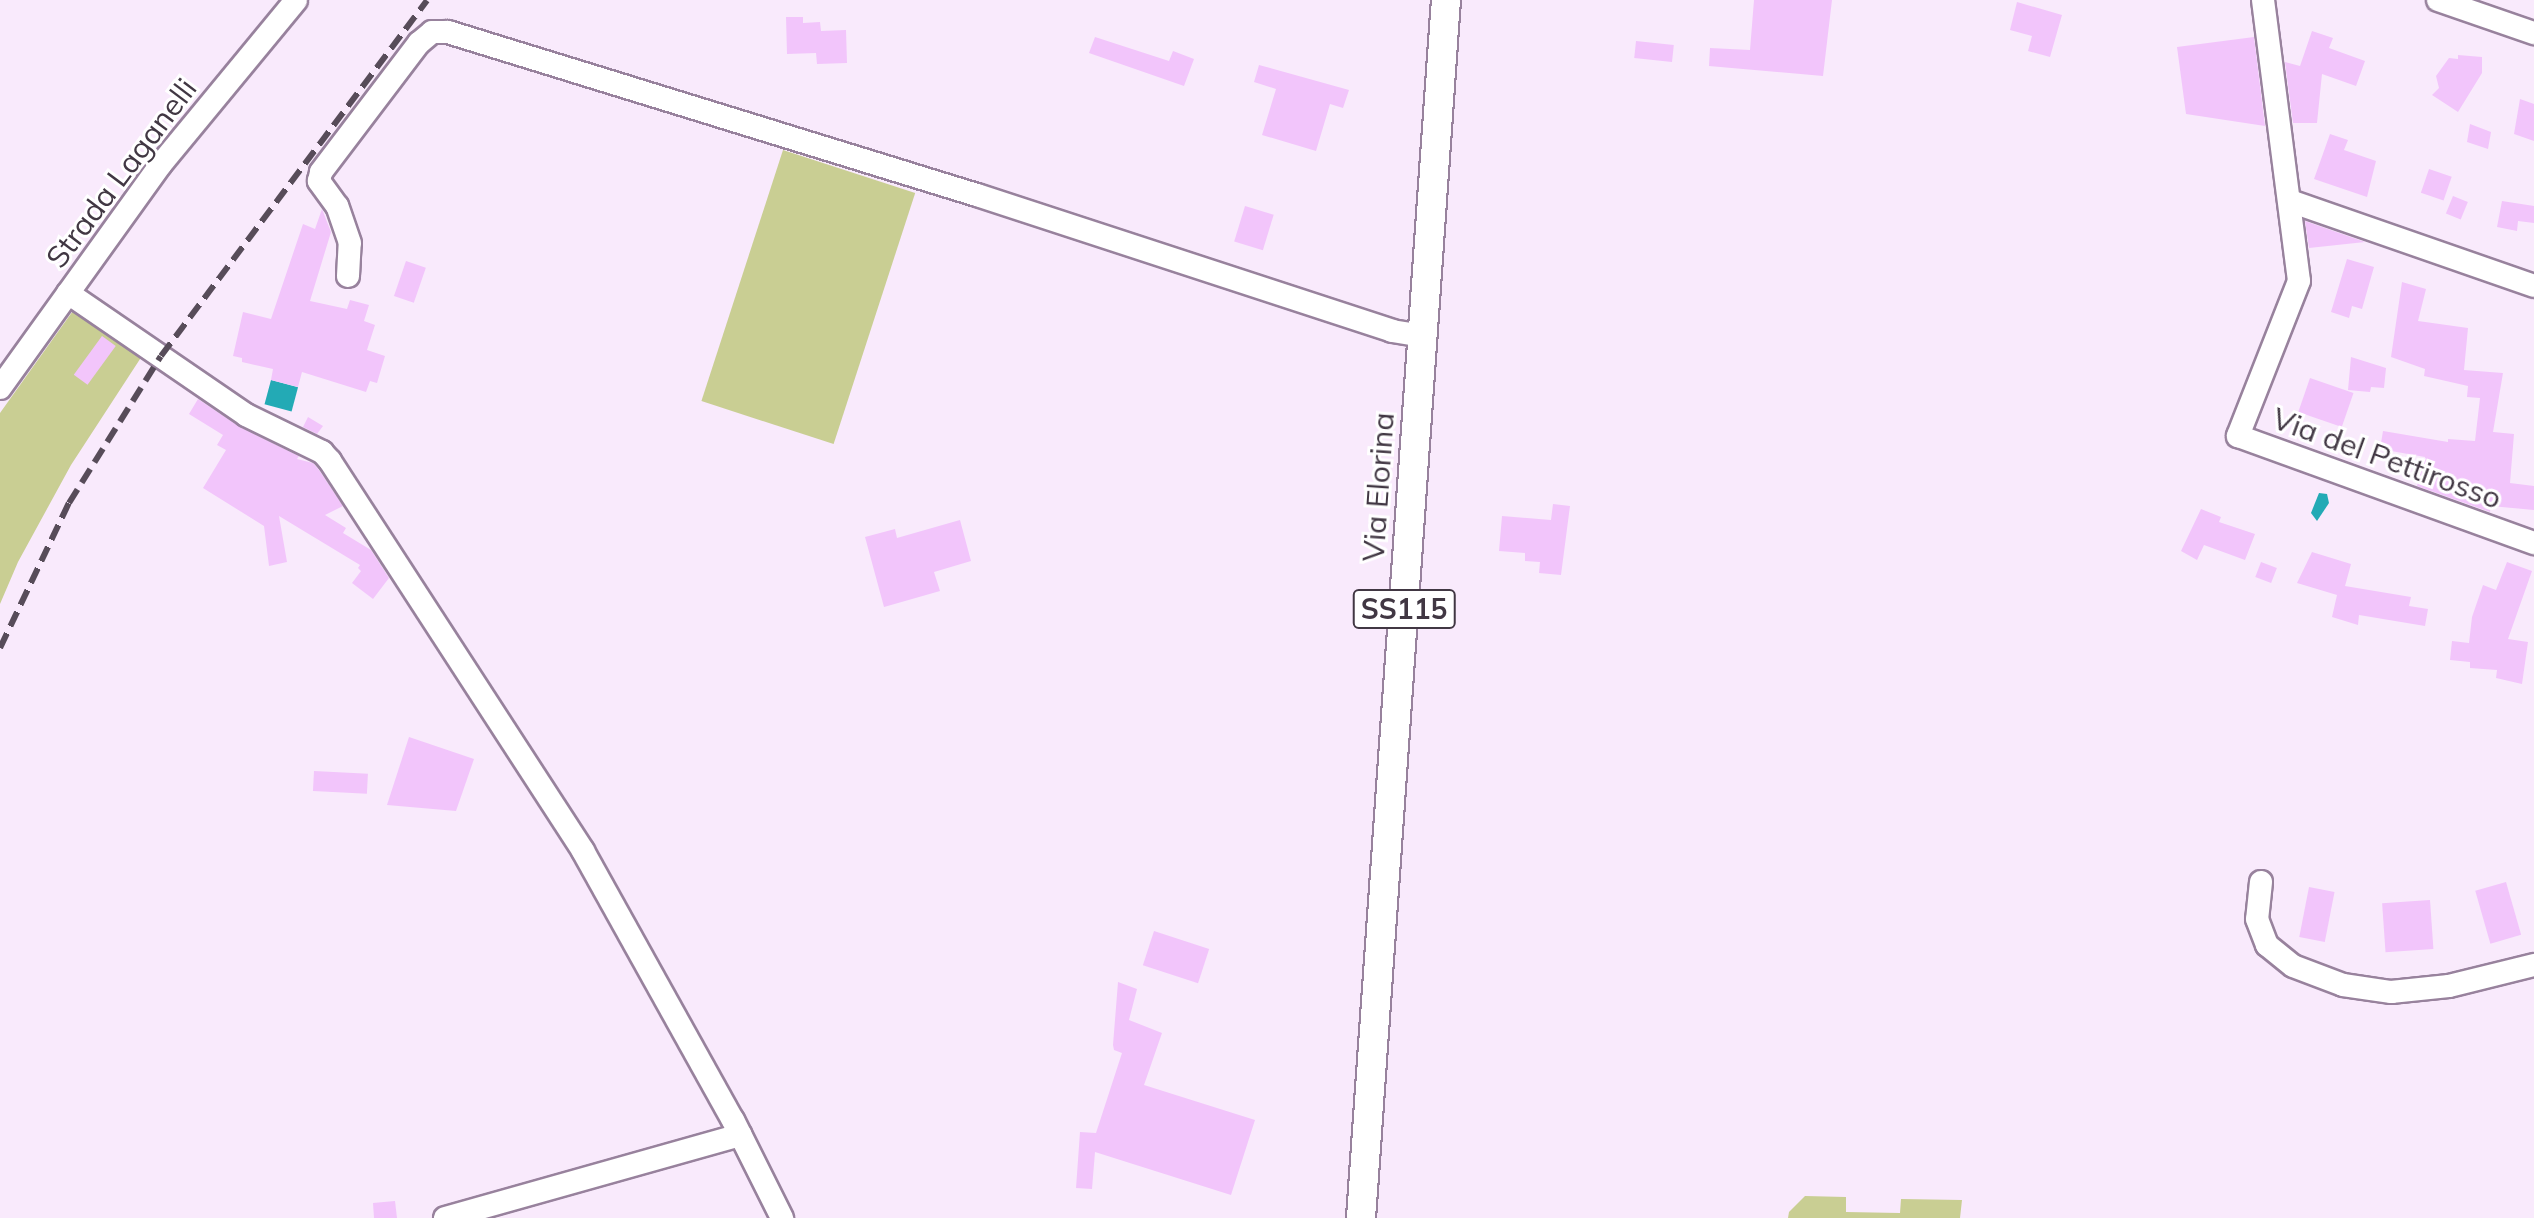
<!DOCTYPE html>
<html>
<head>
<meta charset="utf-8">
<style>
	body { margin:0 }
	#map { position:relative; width:2534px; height:1218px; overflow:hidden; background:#f9eafc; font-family:Mulish,sans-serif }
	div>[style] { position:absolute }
	.green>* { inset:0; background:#c9ce93; transform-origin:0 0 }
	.water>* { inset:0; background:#23aab5; transform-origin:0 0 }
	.building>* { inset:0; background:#f2c5fb; transform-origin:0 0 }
	.roads { filter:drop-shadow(2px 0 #98829d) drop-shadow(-2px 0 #98829d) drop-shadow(0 2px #98829d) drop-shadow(0 -2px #98829d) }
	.minor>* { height:22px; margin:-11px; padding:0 11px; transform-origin:11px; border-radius:11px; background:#fff }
	.major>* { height:28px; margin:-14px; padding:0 14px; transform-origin:14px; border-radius:14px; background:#fff }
	.rail>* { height:6px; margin-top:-3px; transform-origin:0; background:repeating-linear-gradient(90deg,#574c59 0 16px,transparent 0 24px) }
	span { translate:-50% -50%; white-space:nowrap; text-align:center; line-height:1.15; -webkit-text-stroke:6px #fff; paint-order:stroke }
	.shield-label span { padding:2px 6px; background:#fff; border:2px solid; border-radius:6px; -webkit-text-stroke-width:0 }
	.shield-label { font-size:28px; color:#413743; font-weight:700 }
	.street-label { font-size:30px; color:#413743 }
</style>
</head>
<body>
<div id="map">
	<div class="green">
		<div style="left:783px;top:150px;width:139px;height:264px;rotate:18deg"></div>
		<div style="clip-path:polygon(75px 308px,142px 356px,71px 465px,18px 562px,0 604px,0 413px)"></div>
		<div style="clip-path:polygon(1805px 1196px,1846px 1197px,1846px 1212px,1900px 1213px,1901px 1199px,1962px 1200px,1960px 1218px,1788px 1218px,1789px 1212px)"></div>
	</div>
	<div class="water">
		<div style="left:271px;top:380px;width:28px;height:25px;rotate:15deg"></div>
		<div style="clip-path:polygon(2319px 493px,2327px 494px,2329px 503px,2317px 521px,2311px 513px)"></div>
	</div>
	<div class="building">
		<div style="clip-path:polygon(1754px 0,1832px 0,1823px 76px,1709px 66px,1710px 48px,1750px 50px)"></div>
		<div style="clip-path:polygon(2017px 2px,2062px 15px,2050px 57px,2028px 51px,2032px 36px,2010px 30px)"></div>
		<div style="clip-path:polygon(786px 17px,803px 17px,803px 23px,820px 22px,821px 31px,846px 30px,847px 63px,817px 64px,816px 53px,787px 54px)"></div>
		<div style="clip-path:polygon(2312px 31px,2333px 38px,2329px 48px,2365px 61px,2356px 86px,2322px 74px,2317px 123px,2293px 123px,2285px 62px,2300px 66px)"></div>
		<div style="clip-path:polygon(1095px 37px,1169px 61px,1173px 51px,1194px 59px,1184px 86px,1089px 53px)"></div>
		<div style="clip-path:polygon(2254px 37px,2265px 126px,2186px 114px,2177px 47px)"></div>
		<div style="left:1636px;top:41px;width:38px;height:17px;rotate:6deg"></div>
		<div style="clip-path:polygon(2458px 55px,2482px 57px,2482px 73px,2458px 112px,2432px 95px,2439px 88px,2436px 76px,2449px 58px,2458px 59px)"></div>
		<div style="clip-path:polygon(1259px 65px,1349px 90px,1343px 108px,1330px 104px,1316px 151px,1262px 135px,1276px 89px,1254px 82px)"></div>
		<div style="clip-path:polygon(2520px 99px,2534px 104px,2534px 141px,2514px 134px)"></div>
		<div style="clip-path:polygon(2470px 124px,2491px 132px,2488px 149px,2467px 142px)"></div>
		<div style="clip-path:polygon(2330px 134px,2348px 140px,2344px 150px,2376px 161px,2367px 197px,2314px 179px)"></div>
		<div style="left:2429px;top:169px;width:24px;height:25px;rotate:19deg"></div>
		<div style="left:2453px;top:196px;width:16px;height:19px;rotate:22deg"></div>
		<div style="clip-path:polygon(2502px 201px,2534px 206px,2534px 223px,2518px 221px,2517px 231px,2497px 227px)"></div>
		<div style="left:1245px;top:206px;width:30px;height:37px;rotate:17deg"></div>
		<div style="clip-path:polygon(322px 209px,331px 232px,310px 301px,347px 309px,350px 300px,369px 305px,364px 321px,375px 325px,367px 350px,385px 356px,377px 383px,370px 381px,366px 392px,302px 372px,298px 387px,271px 380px,273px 369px,242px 362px,242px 358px,233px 356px,243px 312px,271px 319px,303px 224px,315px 229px)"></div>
		<div style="clip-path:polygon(2305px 221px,2365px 242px,2309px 248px)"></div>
		<div style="clip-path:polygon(2347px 259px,2374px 267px,2362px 309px,2352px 306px,2349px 318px,2331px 312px)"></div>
		<div style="left:406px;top:261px;width:21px;height:37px;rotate:19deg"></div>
		<div style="clip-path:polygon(2402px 282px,2426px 289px,2418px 321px,2468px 328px,2464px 370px,2503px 373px,2493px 432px,2514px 434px,2510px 483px,2534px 486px,2534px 510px,2491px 506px,2490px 512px,2417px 486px,2425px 457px,2380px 449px,2383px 431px,2448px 442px,2448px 439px,2475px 441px,2480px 398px,2467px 397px,2468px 386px,2424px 376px,2425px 369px,2391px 357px)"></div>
		<div style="left:102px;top:336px;width:17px;height:48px;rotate:36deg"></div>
		<div style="clip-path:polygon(2351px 357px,2386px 368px,2384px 388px,2371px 387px,2370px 392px,2348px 390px)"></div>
		<div style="left:2310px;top:378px;width:46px;height:36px;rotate:19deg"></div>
		<div style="clip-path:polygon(198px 399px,240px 427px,299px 456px,297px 459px,313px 463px,319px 470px,343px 506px,325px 515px,346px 528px,343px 533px,371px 550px,389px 578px,373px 599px,352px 583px,361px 571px,358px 568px,360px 565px,279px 516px,287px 562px,269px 566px,264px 526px,203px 488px,226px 450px,217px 445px,223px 435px,189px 414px)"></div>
		<div style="clip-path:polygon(308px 417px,323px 426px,317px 434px,303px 427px)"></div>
		<div style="clip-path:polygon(1553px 504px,1570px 506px,1561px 575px,1539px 573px,1540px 562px,1525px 561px,1525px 553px,1499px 551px,1502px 516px,1551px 520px)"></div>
		<div style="clip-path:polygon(2201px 509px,2221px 517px,2219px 522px,2255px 534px,2245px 560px,2204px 545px,2197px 560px,2181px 551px)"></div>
		<div style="clip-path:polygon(960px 520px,971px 561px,934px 572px,940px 591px,884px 607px,865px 537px,895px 529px,897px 538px)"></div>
		<div style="clip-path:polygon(2312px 552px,2351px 564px,2345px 586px,2411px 597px,2409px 606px,2428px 609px,2425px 626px,2359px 615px,2358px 625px,2332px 617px,2337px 595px,2297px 583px)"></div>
		<div style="left:2261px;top:562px;width:17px;height:16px;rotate:21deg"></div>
		<div style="clip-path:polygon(2507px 562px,2532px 571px,2508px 639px,2528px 642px,2522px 684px,2496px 678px,2497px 670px,2470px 668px,2470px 662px,2450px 660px,2452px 641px,2469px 643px,2472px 617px,2483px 585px,2496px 590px)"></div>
		<div style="clip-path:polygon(409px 737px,474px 759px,456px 811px,387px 805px)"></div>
		<div style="left:314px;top:771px;width:54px;height:20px;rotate:3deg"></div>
		<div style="left:2506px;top:882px;width:55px;height:32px;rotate:74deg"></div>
		<div style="left:2309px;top:887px;width:26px;height:51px;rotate:11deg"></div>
		<div style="left:2430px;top:900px;width:49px;height:48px;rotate:86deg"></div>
		<div style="left:1154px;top:931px;width:58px;height:36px;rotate:18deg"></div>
		<div style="clip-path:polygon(1118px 982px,1137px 989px,1129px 1020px,1162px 1033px,1144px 1085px,1255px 1120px,1231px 1195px,1095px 1152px,1092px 1189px,1076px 1188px,1080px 1132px,1096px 1133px,1122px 1053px,1114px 1050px,1113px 1045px)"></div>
		<div style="clip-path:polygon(395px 1201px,397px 1218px,374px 1218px,373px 1203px)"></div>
	</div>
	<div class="roads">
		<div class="minor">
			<div style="left:2263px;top:0;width:283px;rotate:82.7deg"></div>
			<div style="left:2299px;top:281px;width:167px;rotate:111.5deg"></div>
			<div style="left:2238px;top:436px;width:315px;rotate:19.9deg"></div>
			<div style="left:2438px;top:0;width:102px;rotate:19deg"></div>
			<div style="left:2290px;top:201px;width:258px;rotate:19.2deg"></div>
			<div style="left:348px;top:276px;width:33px;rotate:-87deg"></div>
			<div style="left:350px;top:243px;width:39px;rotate:-109deg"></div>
			<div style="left:337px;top:206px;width:31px;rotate:-126deg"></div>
			<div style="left:319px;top:181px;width:9px;rotate:-77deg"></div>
			<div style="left:321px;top:172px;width:162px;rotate:-52.8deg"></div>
			<div style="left:419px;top:43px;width:17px;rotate:-40deg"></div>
			<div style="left:432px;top:32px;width:16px"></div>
			<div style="left:448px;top:32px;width:554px;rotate:17.13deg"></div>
			<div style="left:977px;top:195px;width:437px;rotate:18.1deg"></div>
			<div style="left:1392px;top:331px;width:31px;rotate:9deg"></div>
			<div style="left:68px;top:293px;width:216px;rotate:34.4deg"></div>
			<div style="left:246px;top:415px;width:85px;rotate:26deg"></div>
			<div style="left:322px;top:452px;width:12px;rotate:48deg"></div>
			<div style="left:330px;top:461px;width:465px;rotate:57deg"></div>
			<div style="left:583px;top:851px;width:308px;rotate:60.9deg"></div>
			<div style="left:733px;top:1120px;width:110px;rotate:63.4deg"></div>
			<div style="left:0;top:388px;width:276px;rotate:-54.3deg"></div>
			<div style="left:161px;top:164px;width:212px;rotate:-50.5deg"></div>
			<div style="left:2261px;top:882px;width:37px;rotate:96deg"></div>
			<div style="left:2257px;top:919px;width:28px;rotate:69deg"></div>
			<div style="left:2267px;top:945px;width:33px;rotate:39deg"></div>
			<div style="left:2293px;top:966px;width:53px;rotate:20.8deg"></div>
			<div style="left:2343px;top:985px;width:49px;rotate:8.3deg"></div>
			<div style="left:2391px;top:992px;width:58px;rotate:-5.9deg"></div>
			<div style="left:2449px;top:986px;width:88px;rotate:-13.9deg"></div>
			<div style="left:445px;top:1218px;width:307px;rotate:-15.7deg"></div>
		</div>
		<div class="major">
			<div style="left:1361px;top:1218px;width:1221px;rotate:-86.01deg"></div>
		</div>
	</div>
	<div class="rail">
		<div style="left:0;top:648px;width:161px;rotate:-64.6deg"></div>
		<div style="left:69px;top:503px;width:173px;rotate:-58deg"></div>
		<div style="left:161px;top:356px;width:444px;rotate:-53.2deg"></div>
	</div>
	<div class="shield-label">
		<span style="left:1404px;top:609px">SS115</span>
	</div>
	<div class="street-label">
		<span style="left:121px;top:173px;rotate:-53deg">Strada Laganelli</span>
		<span style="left:2387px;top:458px;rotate:20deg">Via del Pettirosso</span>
		<span style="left:1378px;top:487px;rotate:-86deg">Via Elorina</span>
	</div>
</div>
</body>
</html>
